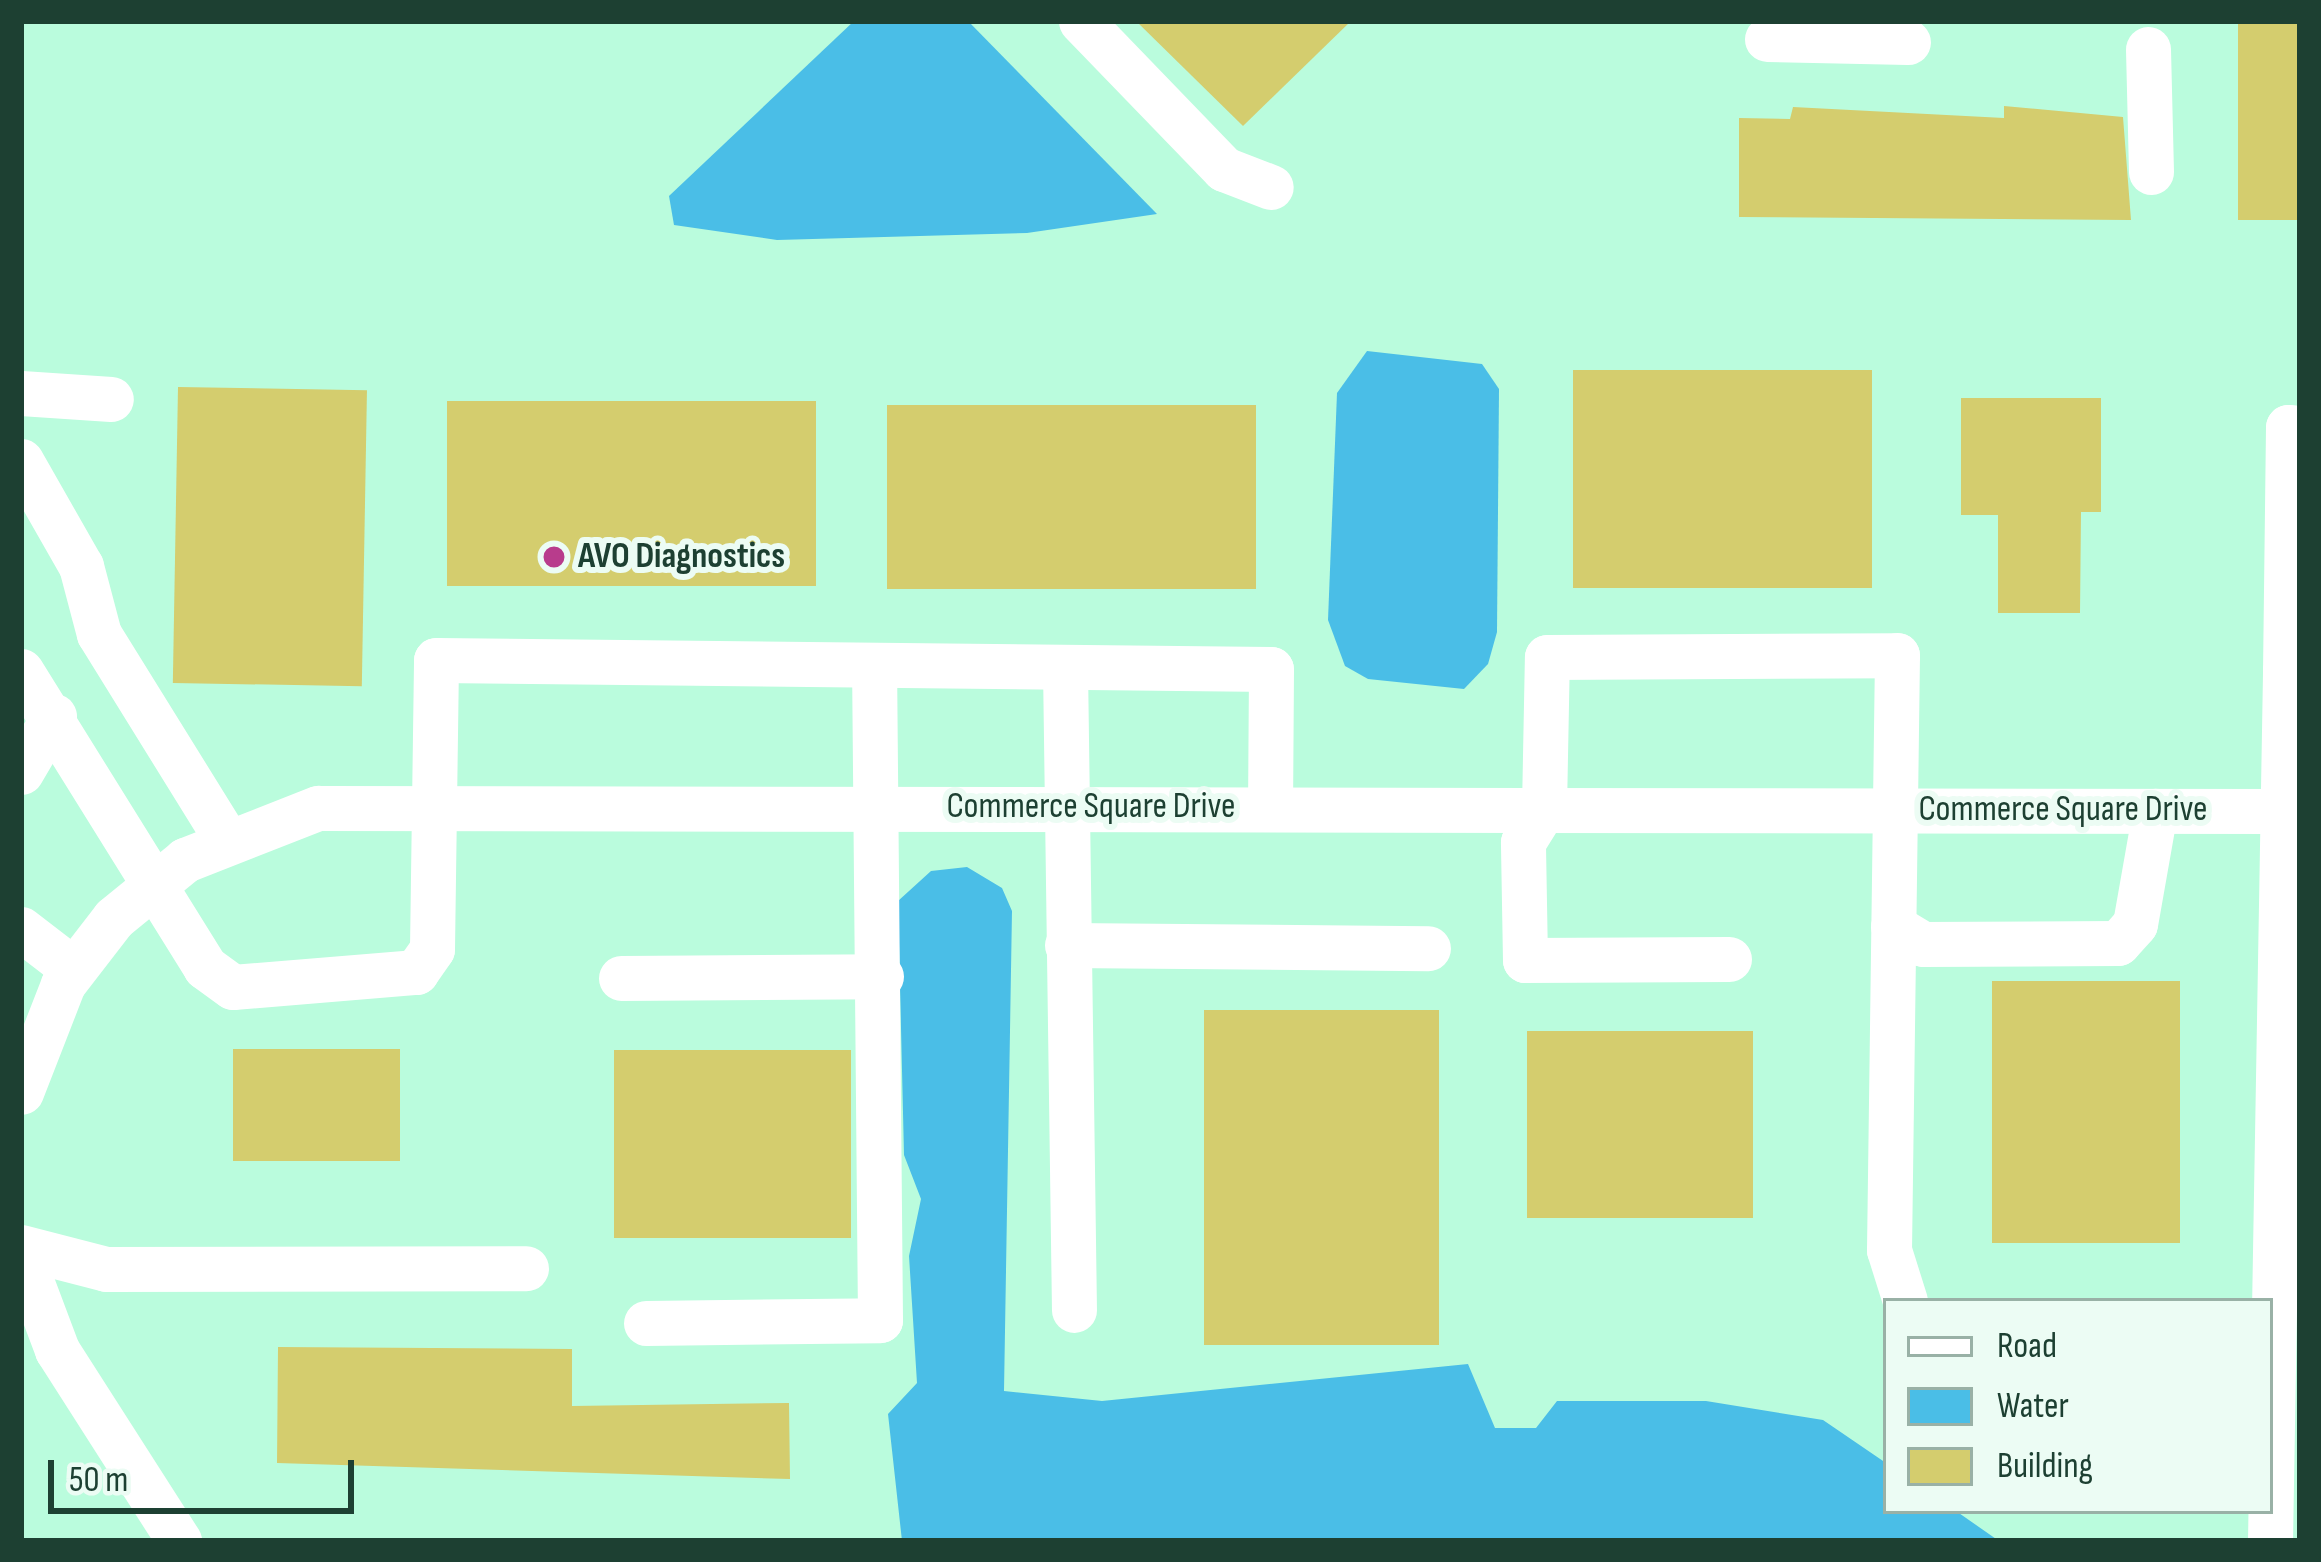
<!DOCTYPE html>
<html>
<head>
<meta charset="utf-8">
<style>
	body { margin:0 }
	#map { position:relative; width:2321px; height:1562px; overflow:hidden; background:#bafcdd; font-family:"Sofia Sans Condensed",sans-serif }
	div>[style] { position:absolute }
	.water>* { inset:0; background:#4abee7 }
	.building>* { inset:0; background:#d4cd6e; transform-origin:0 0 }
	.minor>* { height:45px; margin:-22.5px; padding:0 22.5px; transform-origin:22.5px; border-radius:22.5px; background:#fff }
	.dots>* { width:33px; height:33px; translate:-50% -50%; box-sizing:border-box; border:6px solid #ecfcf4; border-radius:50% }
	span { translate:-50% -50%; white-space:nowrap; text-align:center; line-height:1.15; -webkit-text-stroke:12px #ecfcf4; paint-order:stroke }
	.poi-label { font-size:36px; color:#1d4032; font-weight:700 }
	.left { translate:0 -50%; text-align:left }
	.street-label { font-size:36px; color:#1d4032 }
	.frame { position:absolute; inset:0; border:24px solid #1d4032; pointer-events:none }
	.legend { position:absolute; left:1883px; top:1298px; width:390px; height:216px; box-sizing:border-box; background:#ecfcf4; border:3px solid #99b1a6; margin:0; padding:15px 21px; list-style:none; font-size:36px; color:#1d4032 }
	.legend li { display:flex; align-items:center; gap:24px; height:60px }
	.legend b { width:60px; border:3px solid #99b1a6 }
	.scale { position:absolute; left:48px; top:1460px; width:306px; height:54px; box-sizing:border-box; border:6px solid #1d4032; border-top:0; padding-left:15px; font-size:36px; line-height:42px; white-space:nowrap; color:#1d4032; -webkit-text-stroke:9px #ecfcf4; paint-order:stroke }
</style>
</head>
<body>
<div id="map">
	<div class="water">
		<div style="clip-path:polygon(854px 21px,968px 21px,1157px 214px,1027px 233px,777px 240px,674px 225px,669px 196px)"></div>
		<div style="clip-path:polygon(1367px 351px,1482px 364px,1499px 389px,1497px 632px,1488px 664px,1464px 689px,1368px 679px,1345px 666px,1328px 620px,1337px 393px)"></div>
		<div style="clip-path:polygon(967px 867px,1002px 888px,1012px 911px,1004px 1391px,1102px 1401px,1468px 1364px,1495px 1428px,1536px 1428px,1557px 1401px,1706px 1401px,1823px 1420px,1886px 1463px,1886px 1511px,1956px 1511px,1999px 1541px,902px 1541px,888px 1414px,917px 1383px,909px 1256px,921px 1199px,904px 1155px,898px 901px,931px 871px)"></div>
	</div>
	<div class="building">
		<div style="clip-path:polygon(1136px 21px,1351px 21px,1243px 126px)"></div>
		<div style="left:2238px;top:21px;width:62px;height:199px"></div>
		<div style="clip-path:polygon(2004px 106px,2123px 117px,2131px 220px,1739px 217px,1739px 118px,1790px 119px,1793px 107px,2004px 118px)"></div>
		<div style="left:1573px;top:370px;width:299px;height:218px"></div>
		<div style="left:178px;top:387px;width:189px;height:296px;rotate:1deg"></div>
		<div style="clip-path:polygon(1961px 398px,2101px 398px,2101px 512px,2081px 512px,2080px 613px,1998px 613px,1998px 515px,1961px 515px)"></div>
		<div style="left:447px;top:401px;width:369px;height:185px"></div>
		<div style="left:887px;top:405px;width:369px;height:184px"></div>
		<div style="left:1992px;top:981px;width:188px;height:262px"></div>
		<div style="left:1204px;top:1010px;width:235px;height:335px"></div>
		<div style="left:1527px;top:1031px;width:226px;height:187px"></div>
		<div style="left:233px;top:1049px;width:167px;height:112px"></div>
		<div style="left:851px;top:1050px;width:188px;height:237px;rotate:90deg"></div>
		<div style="clip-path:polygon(278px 1347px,572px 1349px,572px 1406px,789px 1403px,790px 1479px,277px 1463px)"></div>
	</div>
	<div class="minor">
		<div style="left:1081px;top:21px;width:206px;rotate:46deg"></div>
		<div style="left:1224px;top:169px;width:50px;rotate:21deg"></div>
		<div style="left:1767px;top:39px;width:141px;rotate:1.2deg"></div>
		<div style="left:2148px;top:49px;width:123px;rotate:88.6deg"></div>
		<div style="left:21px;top:393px;width:90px;rotate:3.8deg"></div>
		<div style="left:2300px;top:428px;width:12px;rotate:-175deg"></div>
		<div style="left:2288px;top:427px;width:243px;rotate:90.7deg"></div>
		<div style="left:2285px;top:670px;width:15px"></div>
		<div style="left:21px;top:461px;width:121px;rotate:60.3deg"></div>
		<div style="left:81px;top:566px;width:70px;rotate:75.2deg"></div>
		<div style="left:99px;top:634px;width:241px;rotate:58.2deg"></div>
		<div style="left:1065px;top:667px;width:643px;rotate:89.2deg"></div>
		<div style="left:21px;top:671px;width:349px;rotate:58.1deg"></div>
		<div style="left:205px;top:967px;width:34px;rotate:36deg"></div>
		<div style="left:233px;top:987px;width:184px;rotate:-4.7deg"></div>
		<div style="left:416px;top:972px;width:28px;rotate:-55deg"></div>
		<div style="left:432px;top:949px;width:289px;rotate:-89.2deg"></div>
		<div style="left:436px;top:660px;width:835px;rotate:0.62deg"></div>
		<div style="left:1271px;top:669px;width:139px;rotate:90.4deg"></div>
		<div style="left:21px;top:772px;width:65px;rotate:-59.5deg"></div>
		<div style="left:1893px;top:926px;width:35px;rotate:31deg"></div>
		<div style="left:1923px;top:944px;width:195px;rotate:-0.3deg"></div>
		<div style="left:2118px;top:943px;width:25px;rotate:-48deg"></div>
		<div style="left:2135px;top:924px;width:115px;rotate:-80deg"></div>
		<div style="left:21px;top:929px;width:66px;rotate:37.6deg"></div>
		<div style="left:1067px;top:945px;width:361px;rotate:0.5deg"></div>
		<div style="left:1729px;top:959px;width:204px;rotate:179.7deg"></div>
		<div style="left:1525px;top:960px;width:118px;rotate:-91deg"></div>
		<div style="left:1523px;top:842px;width:40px;rotate:-58deg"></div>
		<div style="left:1544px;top:808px;width:151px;rotate:-88.9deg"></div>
		<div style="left:1547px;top:657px;width:350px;rotate:-0.3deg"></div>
		<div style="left:1897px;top:655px;width:595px;rotate:90.77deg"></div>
		<div style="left:1889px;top:1250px;width:53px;rotate:72.6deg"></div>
		<div style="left:621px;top:978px;width:260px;rotate:-0.4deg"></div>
		<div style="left:21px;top:1092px;width:116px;rotate:-68.7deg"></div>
		<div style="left:63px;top:984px;width:83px;rotate:-52.3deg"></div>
		<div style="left:114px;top:918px;width:92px;rotate:-39.2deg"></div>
		<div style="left:185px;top:860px;width:143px;rotate:-21.4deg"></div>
		<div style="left:318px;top:808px;width:1982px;rotate:0.09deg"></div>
		<div style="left:21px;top:1247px;width:88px;rotate:14.5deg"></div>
		<div style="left:106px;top:1269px;width:420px;rotate:-0.1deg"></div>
		<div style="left:21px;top:1254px;width:103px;rotate:69.4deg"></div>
		<div style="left:57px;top:1350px;width:227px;rotate:57.4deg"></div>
		<div style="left:646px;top:1323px;width:234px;rotate:-0.7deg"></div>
		<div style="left:880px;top:1320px;width:655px;rotate:-90.52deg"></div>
		<div style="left:2270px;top:1541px;width:871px;rotate:-89.01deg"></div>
	</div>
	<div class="dots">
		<div style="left:554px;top:557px;background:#b83c8c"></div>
	</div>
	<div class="poi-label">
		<span class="left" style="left:578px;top:557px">AVO Diagnostics</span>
	</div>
	<div class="street-label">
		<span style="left:1091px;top:807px">Commerce Square Drive</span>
		<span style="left:2063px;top:810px">Commerce Square Drive</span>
	</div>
	<div class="frame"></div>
	<ul class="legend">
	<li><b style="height:15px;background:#fff"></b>Road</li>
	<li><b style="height:33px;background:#4abee7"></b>Water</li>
	<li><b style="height:33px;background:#d4cd6e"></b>Building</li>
	</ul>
	<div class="scale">50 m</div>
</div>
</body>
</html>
